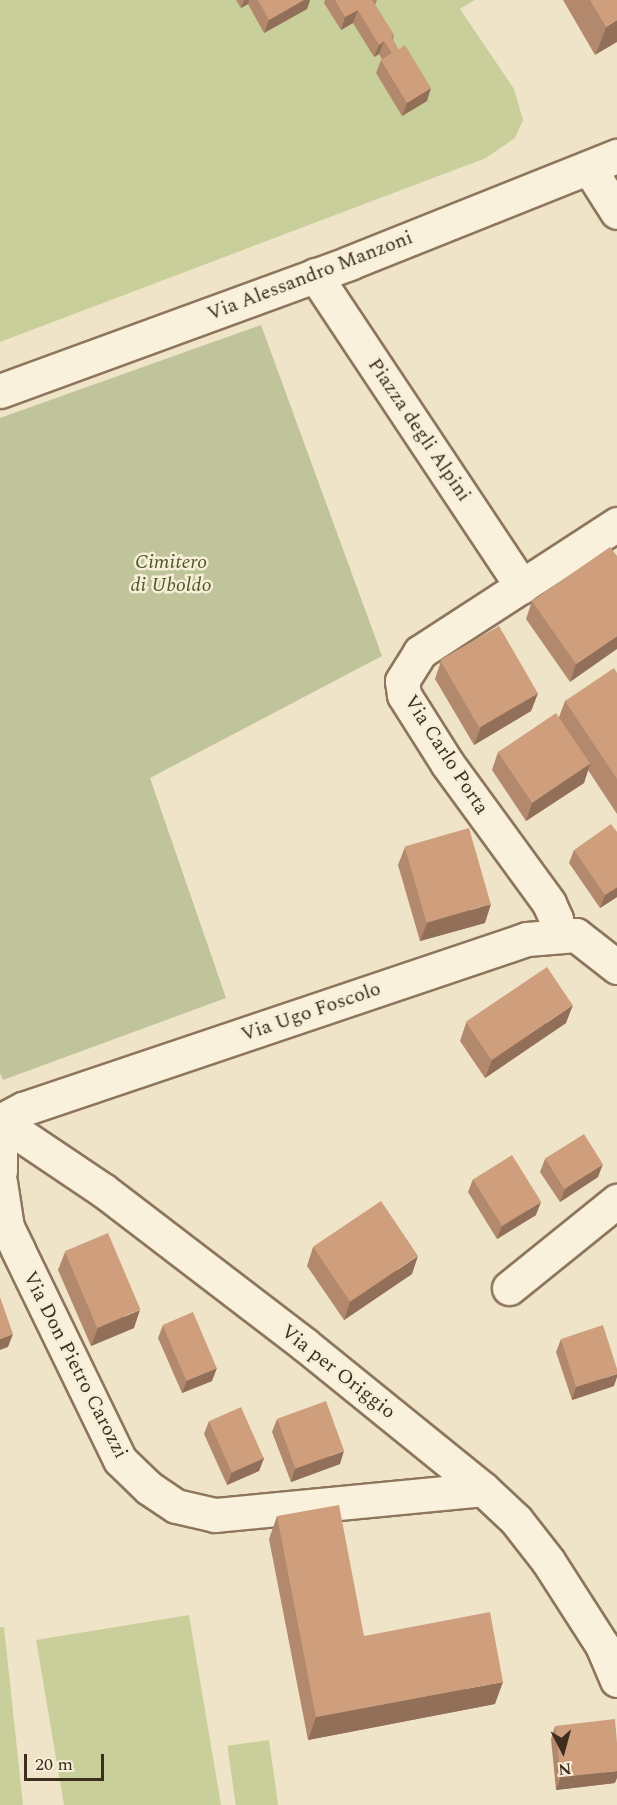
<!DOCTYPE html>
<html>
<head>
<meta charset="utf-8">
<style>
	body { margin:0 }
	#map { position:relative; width:617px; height:1805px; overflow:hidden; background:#f0e4c8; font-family:Spectral,serif }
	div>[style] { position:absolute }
	.green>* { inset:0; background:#c9cf9b; transform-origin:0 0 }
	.cemetery>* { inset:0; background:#bfc49a }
	.roads { filter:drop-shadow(2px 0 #8d765c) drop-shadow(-2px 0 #8d765c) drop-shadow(0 2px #8d765c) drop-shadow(0 -2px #8d765c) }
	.minor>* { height:33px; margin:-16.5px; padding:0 16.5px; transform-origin:16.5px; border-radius:16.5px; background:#faf1dc }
	.wall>* { inset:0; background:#b2896c }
	.shaded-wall>* { inset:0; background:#916f58 }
	.building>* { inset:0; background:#cf9f7d; transform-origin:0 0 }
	span { translate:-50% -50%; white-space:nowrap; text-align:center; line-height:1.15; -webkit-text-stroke:5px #f7eed8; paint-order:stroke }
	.street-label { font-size:20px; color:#3d2e20 }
	.park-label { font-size:20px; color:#4d5a26; font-style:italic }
	.north { position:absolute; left:533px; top:1721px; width:60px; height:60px; -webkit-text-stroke:4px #f7eed8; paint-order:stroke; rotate:174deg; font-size:16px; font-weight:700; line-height:24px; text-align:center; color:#3d2e20 }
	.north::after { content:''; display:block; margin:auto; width:21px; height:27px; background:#3d2e20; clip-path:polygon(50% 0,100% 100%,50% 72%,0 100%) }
	.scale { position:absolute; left:24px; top:1754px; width:80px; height:27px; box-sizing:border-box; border:3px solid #3d2e20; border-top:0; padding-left:8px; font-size:18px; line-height:21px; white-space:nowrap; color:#3d2e20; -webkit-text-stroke:4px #f7eed8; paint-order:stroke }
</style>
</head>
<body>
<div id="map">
	<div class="green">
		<div style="clip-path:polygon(0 0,475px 0,460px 9px,514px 89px,523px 120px,515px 138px,486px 158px,0 342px)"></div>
		<div style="clip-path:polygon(189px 1615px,221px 1805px,64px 1805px,36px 1640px)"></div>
		<div style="clip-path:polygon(0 1627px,4px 1627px,23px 1805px,0 1805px)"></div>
		<div style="left:269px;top:1740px;width:66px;height:42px;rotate:82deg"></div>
	</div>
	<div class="cemetery">
		<div style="clip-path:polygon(261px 325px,382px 656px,150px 778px,226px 998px,3px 1080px,0 1073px,0 418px)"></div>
	</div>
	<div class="roads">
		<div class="minor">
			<div style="left:589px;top:168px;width:52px;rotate:57.5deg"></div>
			<div style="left:315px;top:275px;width:374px;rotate:56.4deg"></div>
			<div style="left:0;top:391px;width:372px;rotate:-20.1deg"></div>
			<div style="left:349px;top:263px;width:289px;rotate:-21.8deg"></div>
			<div style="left:556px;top:934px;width:15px;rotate:-90deg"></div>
			<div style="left:556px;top:919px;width:17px;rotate:-114deg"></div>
			<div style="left:549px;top:903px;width:173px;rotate:-126.1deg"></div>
			<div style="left:447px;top:763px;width:80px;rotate:-122.3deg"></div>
			<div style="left:404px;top:695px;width:14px;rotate:-98deg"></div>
			<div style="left:402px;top:681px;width:34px;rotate:-58deg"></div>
			<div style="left:420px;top:652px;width:235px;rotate:-33deg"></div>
			<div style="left:0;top:1121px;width:125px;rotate:33.9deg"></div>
			<div style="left:104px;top:1191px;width:252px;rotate:37.4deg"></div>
			<div style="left:304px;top:1344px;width:230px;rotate:39deg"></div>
			<div style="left:483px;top:1489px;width:45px;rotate:43.2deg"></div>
			<div style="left:516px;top:1520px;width:52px;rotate:52deg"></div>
			<div style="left:548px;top:1561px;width:100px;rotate:57.3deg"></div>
			<div style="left:602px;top:1645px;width:38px;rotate:67deg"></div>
			<div style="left:0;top:1121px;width:26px;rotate:-28deg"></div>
			<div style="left:23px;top:1109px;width:532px;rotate:-18.64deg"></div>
			<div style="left:527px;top:939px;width:49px;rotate:-4.7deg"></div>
			<div style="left:576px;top:935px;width:52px;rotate:38deg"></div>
			<div style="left:0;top:1123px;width:48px;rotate:90deg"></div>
			<div style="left:0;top:1182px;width:46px;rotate:81.2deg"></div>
			<div style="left:7px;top:1227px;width:25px;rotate:64deg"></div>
			<div style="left:18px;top:1250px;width:233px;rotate:64.1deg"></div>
			<div style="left:120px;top:1460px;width:40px;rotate:44deg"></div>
			<div style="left:149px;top:1488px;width:32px;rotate:34deg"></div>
			<div style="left:176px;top:1506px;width:40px;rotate:13deg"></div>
			<div style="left:215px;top:1515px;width:269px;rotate:-5.5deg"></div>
			<div style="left:509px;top:1288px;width:139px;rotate:-38.9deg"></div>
		</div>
	</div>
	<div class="wall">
		<div style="clip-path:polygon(236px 0,310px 0,307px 9px,264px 33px,248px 4px,241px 8px)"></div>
		<div style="clip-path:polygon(325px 0,377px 0,375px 5px,394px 35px,393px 40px,427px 101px,402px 116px,376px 73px,381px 60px,382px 59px,379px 54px,374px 57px,353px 23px,341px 30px,324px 3px)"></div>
		<div style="clip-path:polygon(563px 0,617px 0,595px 55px)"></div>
		<div style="clip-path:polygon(617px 556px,570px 682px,526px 619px,532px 601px)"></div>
		<div style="clip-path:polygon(441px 661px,538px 693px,531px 711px,474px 745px,435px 679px)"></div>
		<div style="clip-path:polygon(617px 673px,617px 814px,588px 770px,584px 783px,526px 821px,492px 770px,498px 752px,559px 717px,565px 701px)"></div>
		<div style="clip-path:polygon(405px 847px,485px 923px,420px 941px,398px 865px)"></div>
		<div style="clip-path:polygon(574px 850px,617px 897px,600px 908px,569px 863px)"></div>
		<div style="clip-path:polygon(466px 1023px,566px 1023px,485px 1078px,460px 1041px)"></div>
		<div style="clip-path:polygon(545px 1159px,598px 1177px,560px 1202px,540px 1172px)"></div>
		<div style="clip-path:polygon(473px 1179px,536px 1215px,497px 1239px,468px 1192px)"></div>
		<div style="clip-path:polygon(313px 1247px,412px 1274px,344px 1320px,307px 1266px)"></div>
		<div style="clip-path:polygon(65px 1252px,134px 1328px,91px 1346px,58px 1270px)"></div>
		<div style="clip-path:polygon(163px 1325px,212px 1381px,182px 1393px,158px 1338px)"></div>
		<div style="clip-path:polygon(561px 1339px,614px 1386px,572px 1400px,556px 1352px)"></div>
		<div style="clip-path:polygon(277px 1419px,340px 1464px,291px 1482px,272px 1432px)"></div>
		<div style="clip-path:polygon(209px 1421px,264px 1458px,259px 1471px,227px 1485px,204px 1434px)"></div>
		<div style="clip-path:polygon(277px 1516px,364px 1636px,495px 1704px,308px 1740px,269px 1539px)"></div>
		<div style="clip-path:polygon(555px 1726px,615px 1783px,556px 1790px,551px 1739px)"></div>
	</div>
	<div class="shaded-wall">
		<div style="clip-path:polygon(244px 0,249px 0,248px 4px,241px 8px)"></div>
		<div style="clip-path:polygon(304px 0,310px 0,307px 9px,264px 33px,269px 20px)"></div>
		<div style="clip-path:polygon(358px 10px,353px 23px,341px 30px,345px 17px)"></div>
		<div style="clip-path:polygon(617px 20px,617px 42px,595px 55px,606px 27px)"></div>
		<div style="clip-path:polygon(384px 41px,379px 54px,374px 57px,379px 45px)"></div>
		<div style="clip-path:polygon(431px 88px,427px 101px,402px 116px,407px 103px)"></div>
		<div style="clip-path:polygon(617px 636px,617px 649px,570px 682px,576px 664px)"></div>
		<div style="clip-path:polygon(538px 693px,531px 711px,474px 745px,481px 727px)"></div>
		<div style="clip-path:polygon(590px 764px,584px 783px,526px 821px,532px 803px)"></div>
		<div style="clip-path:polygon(617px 887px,617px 897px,600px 908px,605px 895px)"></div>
		<div style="clip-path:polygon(491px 904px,485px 923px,420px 941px,427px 923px)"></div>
		<div style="clip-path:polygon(573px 1005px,566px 1023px,485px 1078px,492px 1060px)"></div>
		<div style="clip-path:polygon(603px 1164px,598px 1177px,560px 1202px,565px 1189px)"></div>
		<div style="clip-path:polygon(541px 1202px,536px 1215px,497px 1239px,502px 1226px)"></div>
		<div style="clip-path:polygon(418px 1256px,412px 1274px,344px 1320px,350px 1302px)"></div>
		<div style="clip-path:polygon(140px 1310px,134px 1328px,91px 1346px,98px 1328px)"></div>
		<div style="clip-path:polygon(13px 1334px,8px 1347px,0 1350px,0 1339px)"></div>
		<div style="clip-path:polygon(217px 1368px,212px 1381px,182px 1393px,187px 1380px)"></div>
		<div style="clip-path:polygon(617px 1374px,617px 1377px,614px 1386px,572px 1400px,576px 1387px)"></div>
		<div style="clip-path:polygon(344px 1451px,340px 1464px,291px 1482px,295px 1469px)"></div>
		<div style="clip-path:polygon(264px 1458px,259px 1471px,227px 1485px,232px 1472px)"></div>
		<div style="clip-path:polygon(503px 1682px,495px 1704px,308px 1740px,316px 1717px)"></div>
		<div style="clip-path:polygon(617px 1771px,617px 1778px,615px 1783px,556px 1790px,561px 1777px)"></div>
	</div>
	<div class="building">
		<div style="clip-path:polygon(258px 0,304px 0,269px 20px)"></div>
		<div style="clip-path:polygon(335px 0,372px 0,394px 35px,391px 37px,398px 50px,405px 45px,431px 88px,407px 103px,381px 60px,392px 53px,384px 41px,379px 45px,358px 10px,345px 17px)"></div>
		<div style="clip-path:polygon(590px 0,617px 0,617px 20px,606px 27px)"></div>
		<div style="clip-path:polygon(610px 547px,617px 556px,617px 636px,576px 664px,532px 601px)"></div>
		<div style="left:499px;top:626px;width:78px;height:68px;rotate:60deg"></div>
		<div style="clip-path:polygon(614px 668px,617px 673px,617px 779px,565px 701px)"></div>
		<div style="left:556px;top:713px;width:61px;height:70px;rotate:56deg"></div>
		<div style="clip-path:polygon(611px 824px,617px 832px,617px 887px,605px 895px,574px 850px)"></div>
		<div style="left:469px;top:828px;width:79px;height:67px;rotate:74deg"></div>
		<div style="left:547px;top:967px;width:46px;height:98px;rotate:56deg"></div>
		<div style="left:584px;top:1134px;width:36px;height:46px;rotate:58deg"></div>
		<div style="left:512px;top:1155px;width:55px;height:46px;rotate:58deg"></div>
		<div style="left:381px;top:1201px;width:66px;height:82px;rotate:56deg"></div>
		<div style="left:108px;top:1233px;width:83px;height:47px;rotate:67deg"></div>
		<div style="clip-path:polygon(0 1297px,13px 1334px,0 1339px)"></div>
		<div style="left:193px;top:1312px;width:61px;height:33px;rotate:67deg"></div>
		<div style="clip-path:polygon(603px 1325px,617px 1369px,617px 1374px,576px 1387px,561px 1339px)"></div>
		<div style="left:326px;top:1401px;width:53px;height:52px;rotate:70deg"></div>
		<div style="left:241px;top:1407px;width:56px;height:35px;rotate:66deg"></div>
		<div style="clip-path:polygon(339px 1505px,364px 1636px,490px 1612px,503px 1682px,316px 1717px,277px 1516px)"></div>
		<div style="clip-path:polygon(615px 1719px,617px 1743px,617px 1771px,561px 1777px,555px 1726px)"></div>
	</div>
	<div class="street-label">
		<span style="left:310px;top:276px;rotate:-21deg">Via Alessandro Manzoni</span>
		<span style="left:419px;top:430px;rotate:56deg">Piazza degli Alpini</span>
		<span style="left:446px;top:755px;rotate:57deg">Via Carlo Porta</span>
		<span style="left:311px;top:1012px;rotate:-19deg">Via Ugo Foscolo</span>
		<span style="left:75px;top:1365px;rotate:63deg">Via Don Pietro Carozzi</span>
		<span style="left:338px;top:1372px;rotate:38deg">Via per Origgio</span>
	</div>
	<div class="park-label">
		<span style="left:171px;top:574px">Cimitero<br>di Uboldo</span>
	</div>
	<div class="north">N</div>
	<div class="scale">20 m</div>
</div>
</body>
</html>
